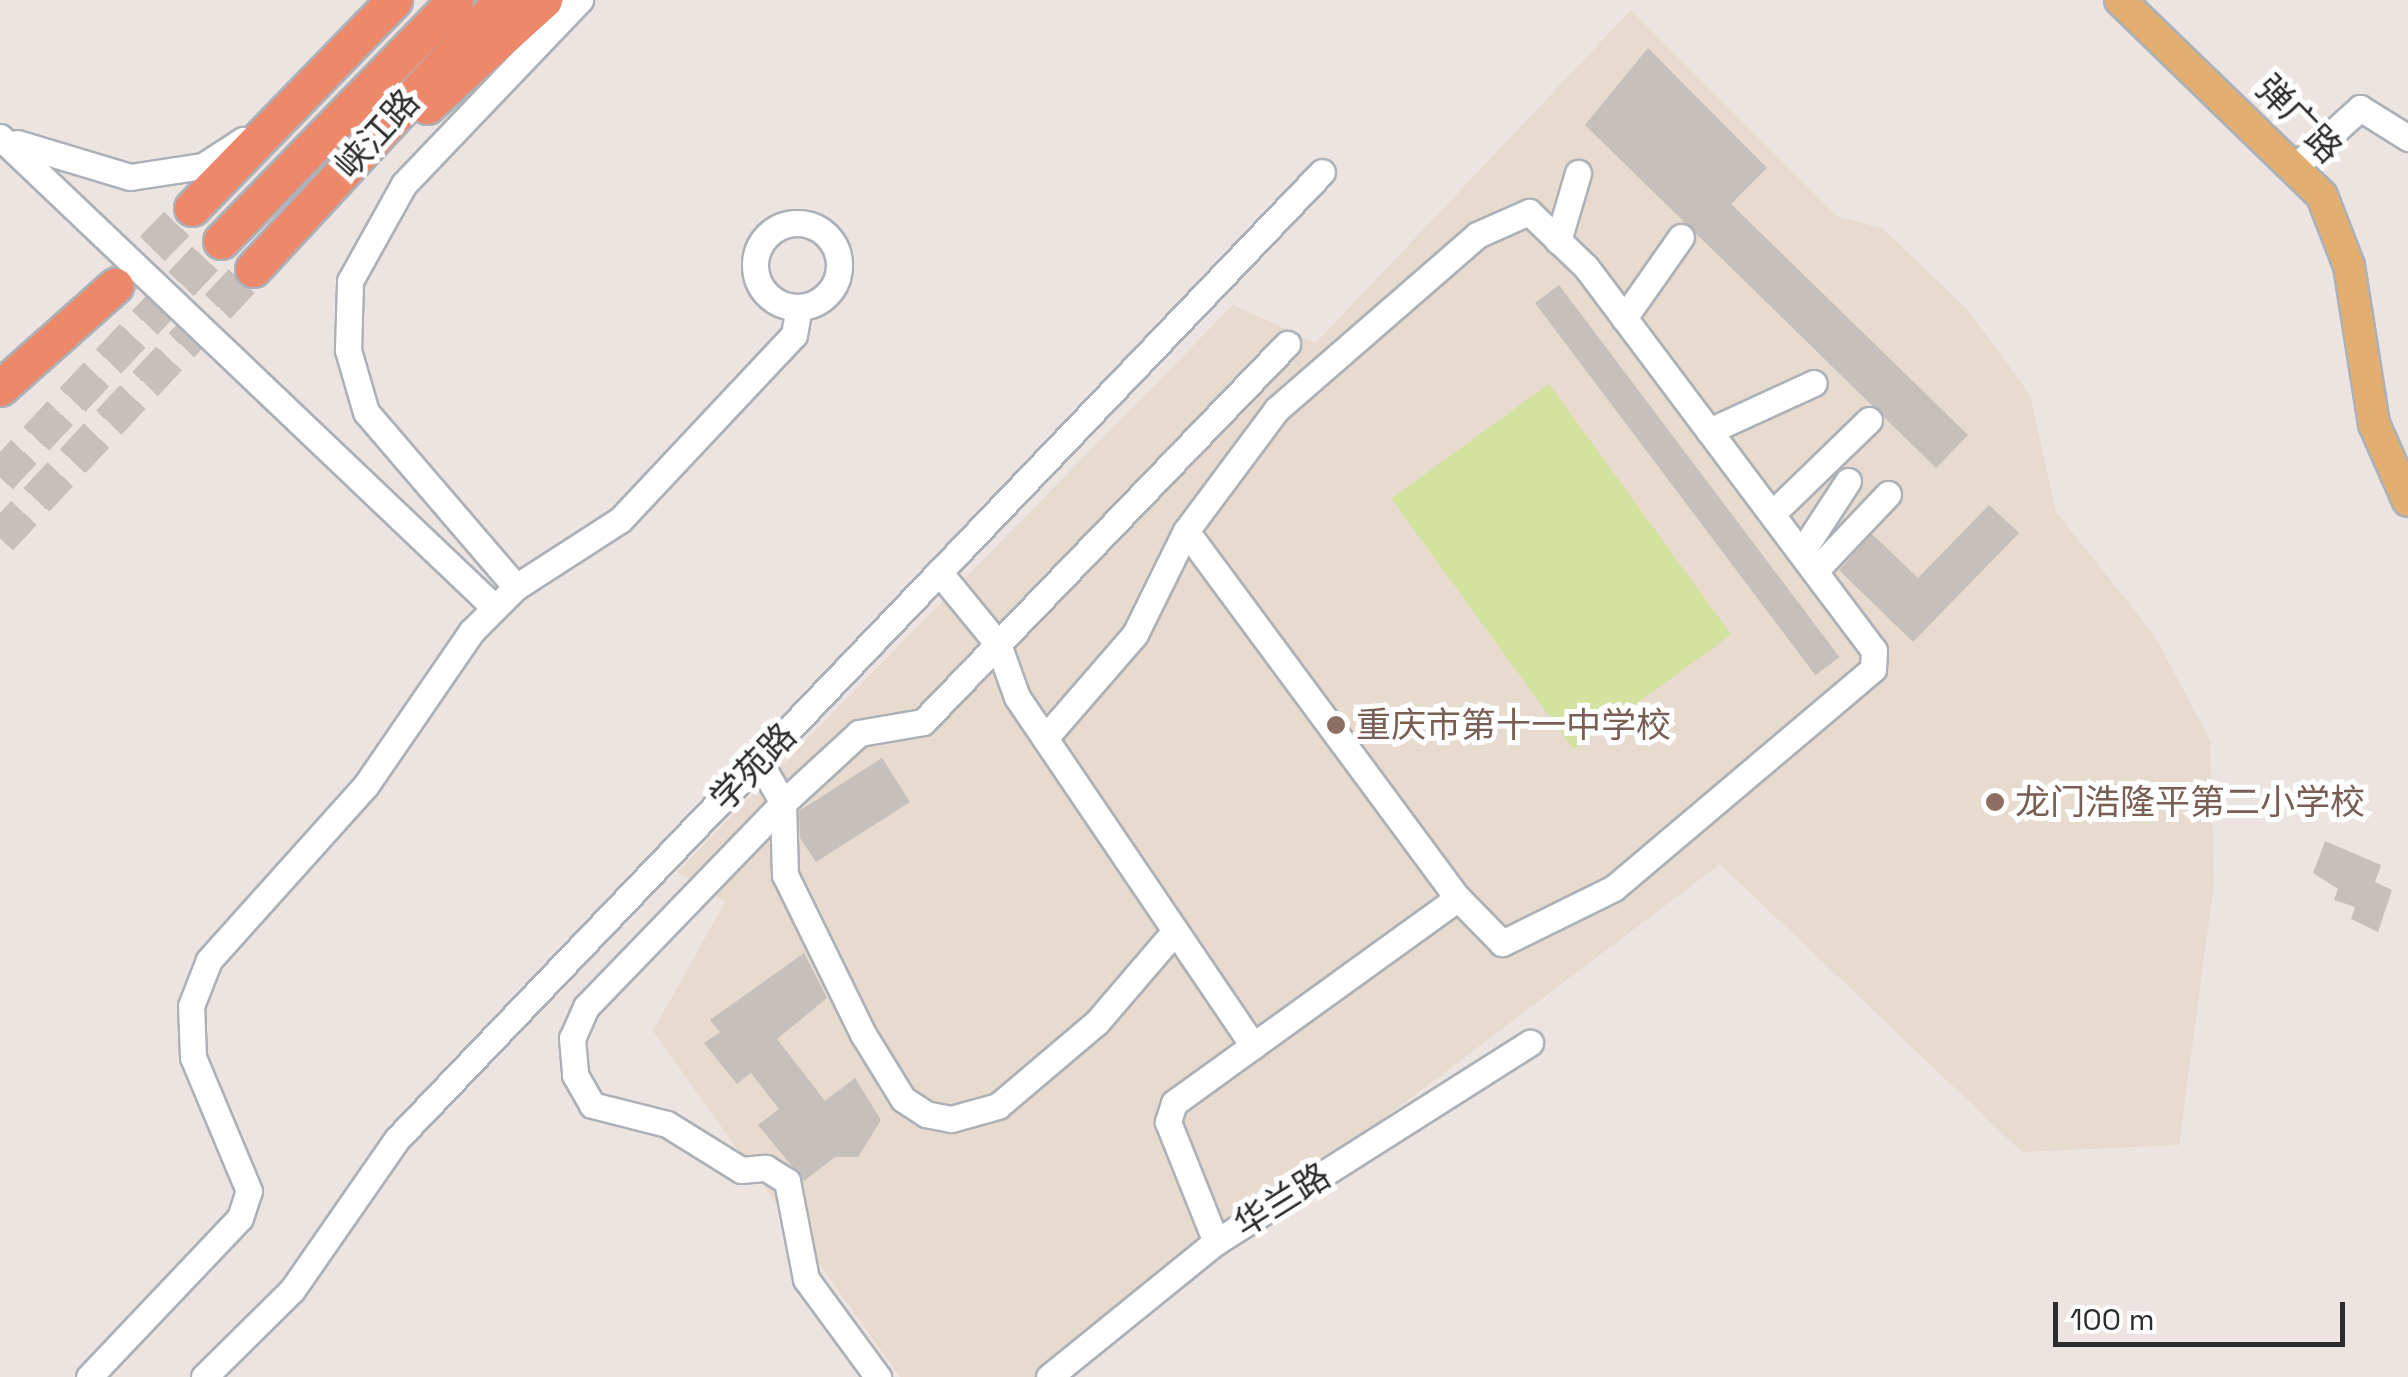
<!DOCTYPE html>
<html>
<head>
<meta charset="utf-8">
<style>
	body { margin:0 }
	#map { position:relative; width:2408px; height:1377px; overflow:hidden; background:#ece4e0; font-family:"Space Grotesk","Noto Sans SC",sans-serif }
	div>[style] { position:absolute }
	.education>* { inset:0; background:#e7dacf }
	.pitch>* { inset:0; background:#d4e2a0; transform-origin:0 0 }
	.building>* { inset:0; background:#c5c0bb; transform-origin:0 0 }
	.highway-tunnel>* { height:35px; margin-top:-17.5px; transform-origin:0; background:repeating-linear-gradient(90deg,#c6bfbc 0 35px,transparent 0 53px) }
	.roads { filter:drop-shadow(2px 0 #acb1b7) drop-shadow(-2px 0 #acb1b7) drop-shadow(0 2px #acb1b7) drop-shadow(0 -2px #acb1b7) }
	.minor>* { height:25px; margin:-12.5px; padding:0 12.5px; transform-origin:12.5px; border-radius:12.5px; background:#fff }
	.minor>.ring { margin:-12.5px; padding:0; box-sizing:content-box; background:none; border:25px solid #fff; border-radius:50% }
	.major>* { height:30px; margin:-15px; padding:0 15px; transform-origin:15px; border-radius:15px; background:#e2af70 }
	.highway>* { height:35px; margin:-17.5px; padding:0 17.5px; transform-origin:17.5px; border-radius:17.5px; background:#ed886b }
	.dots>* { width:28px; height:28px; translate:-50% -50%; box-sizing:border-box; border:5px solid #fff; border-radius:50% }
	span { translate:-50% -50%; white-space:nowrap; text-align:center; line-height:1.15; -webkit-text-stroke:10px #fff; paint-order:stroke }
	.street-label { font-size:35px; color:#2c2c2c }
	.education-label { font-size:35px; color:#785e54 }
	.left { translate:0 -50%; text-align:left }
	.scale { position:absolute; left:2053px; top:1302px; width:292px; height:45px; box-sizing:border-box; border:5px solid #2c2c2c; border-top:0; padding-left:12px; font-size:30px; line-height:35px; white-space:nowrap; color:#2c2c2c; -webkit-text-stroke:8px #fff; paint-order:stroke }
</style>
</head>
<body>
<div id="map">
	<div class="education">
		<div style="clip-path:polygon(1631px 10px,1838px 217px,1882px 228px,1968px 310px,2030px 395px,2056px 512px,2154px 635px,2210px 740px,2214px 883px,2179px 1145px,2022px 1152px,1720px 864px,1042px 1377px,900px 1377px,653px 1031px,725px 902px,677px 872px,1233px 305px,1316px 343px)"></div>
	</div>
	<div class="pitch">
		<div style="left:1549px;top:384px;width:310px;height:195px;rotate:54deg"></div>
	</div>
	<div class="building">
		<div style="clip-path:polygon(1648px 48px,1767px 168px,1731px 204px,1968px 435px,1936px 468px,1585px 125px)"></div>
		<div style="left:1559px;top:285px;width:466px;height:30px;rotate:53deg"></div>
		<div style="clip-path:polygon(1989px 505px,2019px 533px,1913px 642px,1839px 570px,1872px 534px,1918px 578px)"></div>
		<div style="clip-path:polygon(882px 758px,910px 802px,816px 862px,800px 838px,799px 811px)"></div>
		<div style="clip-path:polygon(2325px 841px,2381px 865px,2375px 882px,2392px 890px,2378px 932px,2351px 919px,2355px 907px,2334px 900px,2338px 889px,2313px 873px)"></div>
		<div style="clip-path:polygon(804px 953px,827px 998px,777px 1039px,825px 1101px,855px 1078px,881px 1120px,858px 1157px,835px 1157px,804px 1181px,758px 1125px,779px 1109px,751px 1073px,737px 1084px,704px 1043px,720px 1032px,710px 1020px)"></div>
	</div>
	<div class="highway-tunnel">
		<div style="left:115px;top:286px;width:110px;rotate:-45.4deg"></div>
		<div style="left:0;top:477px;width:323px;rotate:-46.9deg"></div>
		<div style="left:0;top:538px;width:369px;rotate:-46.8deg"></div>
	</div>
	<div class="roads">
		<div class="minor">
			<div style="left:0;top:137px;width:682px;rotate:43.57deg"></div>
			<div style="left:17px;top:143px;width:118px;rotate:16.7deg"></div>
			<div style="left:130px;top:177px;width:74px;rotate:-8.6deg"></div>
			<div style="left:203px;top:166px;width:48px;rotate:-33deg"></div>
			<div style="left:2297px;top:165px;width:85px;rotate:-42.1deg"></div>
			<div style="left:2360px;top:108px;width:57px;rotate:32deg"></div>
			<div class="ring" style="left:755px;top:223px;width:59px;height:59px"></div>
			<div style="left:1558px;top:241px;width:71px;rotate:-73.6deg"></div>
			<div style="left:1624px;top:318px;width:99px;rotate:-54.9deg"></div>
			<div style="left:1709px;top:431px;width:115px;rotate:-24.6deg"></div>
			<div style="left:1772px;top:514px;width:135px;rotate:-44.1deg"></div>
			<div style="left:1186px;top:531px;width:152px;rotate:-53.3deg"></div>
			<div style="left:1277px;top:409px;width:265px;rotate:-41deg"></div>
			<div style="left:1477px;top:235px;width:57px;rotate:-23.9deg"></div>
			<div style="left:1529px;top:212px;width:79px;rotate:44deg"></div>
			<div style="left:1586px;top:267px;width:479px;rotate:53.1deg"></div>
			<div style="left:1874px;top:650px;width:19px;rotate:93deg"></div>
			<div style="left:1873px;top:669px;width:339px;rotate:139.8deg"></div>
			<div style="left:1614px;top:888px;width:125px;rotate:153.8deg"></div>
			<div style="left:1502px;top:943px;width:63px;rotate:-134.4deg"></div>
			<div style="left:1801px;top:553px;width:86px;rotate:-56.9deg"></div>
			<div style="left:1815px;top:571px;width:106px;rotate:-46.5deg"></div>
			<div style="left:939px;top:572px;width:93px;rotate:50.7deg"></div>
			<div style="left:998px;top:644px;width:56px;rotate:70.3deg"></div>
			<div style="left:1017px;top:697px;width:421px;rotate:55.9deg"></div>
			<div style="left:1253px;top:1046px;width:97px;rotate:144.2deg"></div>
			<div style="left:1174px;top:1103px;width:20px;rotate:108deg"></div>
			<div style="left:1168px;top:1122px;width:129px;rotate:68.2deg"></div>
			<div style="left:516px;top:587px;width:230px;rotate:-130.6deg"></div>
			<div style="left:366px;top:412px;width:65px;rotate:-106.2deg"></div>
			<div style="left:348px;top:350px;width:69px;rotate:-88.3deg"></div>
			<div style="left:350px;top:281px;width:111px;rotate:-60.9deg"></div>
			<div style="left:404px;top:184px;width:255px;rotate:-46.3deg"></div>
			<div style="left:1045px;top:738px;width:138px;rotate:-49.1deg"></div>
			<div style="left:1135px;top:634px;width:115px;rotate:-63.7deg"></div>
			<div style="left:1186px;top:531px;width:457px;rotate:53.5deg"></div>
			<div style="left:1458px;top:898px;width:253px;rotate:144.2deg"></div>
			<div style="left:759px;top:761px;width:48px;rotate:60.3deg"></div>
			<div style="left:783px;top:803px;width:284px;rotate:134deg"></div>
			<div style="left:586px;top:1007px;width:34px;rotate:114deg"></div>
			<div style="left:572px;top:1038px;width:37px;rotate:85deg"></div>
			<div style="left:575px;top:1075px;width:34px;rotate:60deg"></div>
			<div style="left:592px;top:1105px;width:77px;rotate:14.2deg"></div>
			<div style="left:667px;top:1124px;width:87px;rotate:31.9deg"></div>
			<div style="left:741px;top:1170px;width:25px;rotate:-5deg"></div>
			<div style="left:766px;top:1168px;width:25px;rotate:32deg"></div>
			<div style="left:787px;top:1181px;width:100px;rotate:79deg"></div>
			<div style="left:806px;top:1279px;width:122px;rotate:53.7deg"></div>
			<div style="left:1175px;top:931px;width:120px;rotate:130.6deg"></div>
			<div style="left:1097px;top:1022px;width:130px;rotate:139.7deg"></div>
			<div style="left:998px;top:1106px;width:49px;rotate:164.5deg"></div>
			<div style="left:951px;top:1119px;width:25px;rotate:-169deg"></div>
			<div style="left:926px;top:1114px;width:27px;rotate:-147deg"></div>
			<div style="left:903px;top:1099px;width:76px;rotate:-121.6deg"></div>
			<div style="left:863px;top:1034px;width:177px;rotate:-116.1deg"></div>
			<div style="left:785px;top:875px;width:72px;rotate:-91.6deg"></div>
			<div style="left:783px;top:803px;width:103px;rotate:-42.6deg"></div>
			<div style="left:859px;top:733px;width:65px;rotate:-9.8deg"></div>
			<div style="left:923px;top:722px;width:525px;rotate:-46.08deg"></div>
			<div style="left:89px;top:1377px;width:219px;rotate:-46.5deg"></div>
			<div style="left:240px;top:1218px;width:28px;rotate:-72deg"></div>
			<div style="left:249px;top:1191px;width:145px;rotate:-112.7deg"></div>
			<div style="left:193px;top:1057px;width:51px;rotate:-92.2deg"></div>
			<div style="left:191px;top:1006px;width:49px;rotate:-68.6deg"></div>
			<div style="left:209px;top:960px;width:235px;rotate:-48.1deg"></div>
			<div style="left:366px;top:785px;width:186px;rotate:-55.5deg"></div>
			<div style="left:471px;top:632px;width:64px;rotate:-45deg"></div>
			<div style="left:516px;top:587px;width:124px;rotate:-32.8deg"></div>
			<div style="left:620px;top:520px;width:254px;rotate:-46.8deg"></div>
			<div style="left:794px;top:335px;width:28px;rotate:-80deg"></div>
			<div style="left:204px;top:1377px;width:124px;rotate:-44.7deg"></div>
			<div style="left:292px;top:1290px;width:184px;rotate:-55.2deg"></div>
			<div style="left:397px;top:1139px;width:1338px;rotate:-46.27deg"></div>
			<div style="left:1049px;top:1377px;width:215px;rotate:-39deg"></div>
			<div style="left:1216px;top:1242px;width:372px;rotate:-32.4deg"></div>
		</div>
		<div class="major">
			<div style="left:2120px;top:0;width:281px;rotate:44.1deg"></div>
			<div style="left:2322px;top:196px;width:75px;rotate:68.9deg"></div>
			<div style="left:2349px;top:266px;width:160px;rotate:81deg"></div>
			<div style="left:2374px;top:424px;width:84px;rotate:66.2deg"></div>
		</div>
		<div class="highway">
			<div style="left:427px;top:106px;width:158px;rotate:-42.2deg"></div>
			<div style="left:192px;top:208px;width:290px;rotate:-45.8deg"></div>
			<div style="left:221px;top:241px;width:336px;rotate:-45.8deg"></div>
			<div style="left:253px;top:269px;width:367px;rotate:-47.2deg"></div>
			<div style="left:0;top:388px;width:154px;rotate:-41.6deg"></div>
		</div>
	</div>
	<div class="dots">
		<div style="left:1336px;top:725px;background:#8d6e63"></div>
		<div style="left:1995px;top:802px;background:#8d6e63"></div>
	</div>
	<div class="street-label">
		<span style="left:2299px;top:119px;rotate:46deg">弹广路</span>
		<span style="left:377px;top:134px;rotate:-48deg">峡江路</span>
		<span style="left:753px;top:767px;rotate:-46deg">学苑路</span>
		<span style="left:1282px;top:1200px;rotate:-32deg">华兰路</span>
	</div>
	<div class="education-label">
		<span class="left" style="left:1356px;top:725px">重庆市第十一中学校</span>
		<span class="left" style="left:2015px;top:802px">龙门浩隆平第二小学校</span>
	</div>
	<div class="scale">100 m</div>
</div>
</body>
</html>
